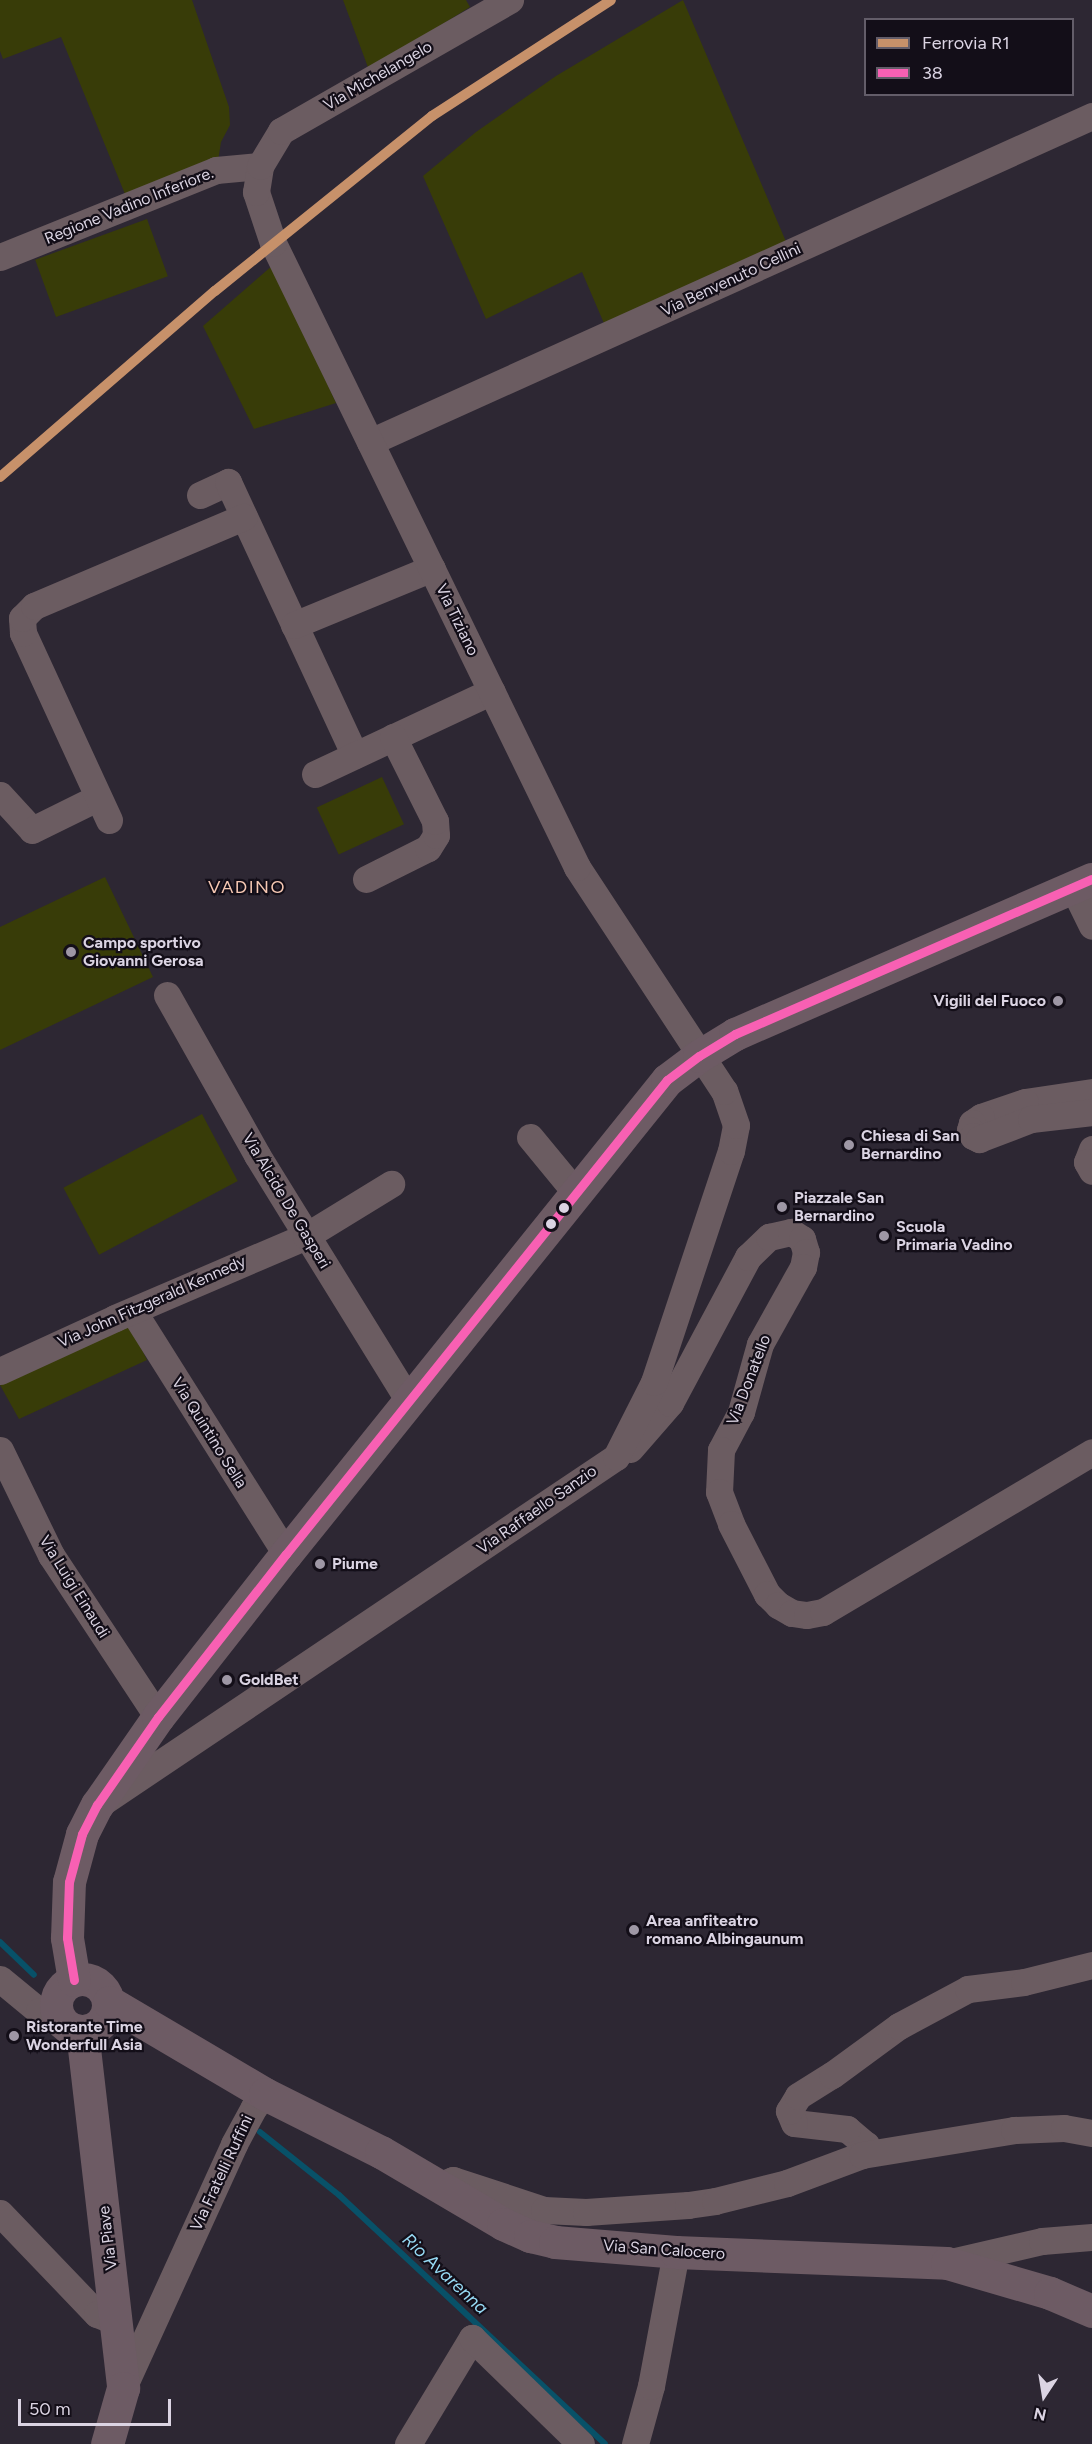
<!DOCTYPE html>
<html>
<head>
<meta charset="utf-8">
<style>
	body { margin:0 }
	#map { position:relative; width:1092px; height:2444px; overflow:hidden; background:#2d2733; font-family:Figtree,sans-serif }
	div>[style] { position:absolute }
	.green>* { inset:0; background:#383c08; transform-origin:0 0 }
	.stream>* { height:6px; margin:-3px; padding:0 3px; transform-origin:3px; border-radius:3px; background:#085168 }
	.minor>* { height:27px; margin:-13.5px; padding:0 13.5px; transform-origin:13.5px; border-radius:13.5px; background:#6b5c61 }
	.major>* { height:33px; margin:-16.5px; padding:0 16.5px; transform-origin:16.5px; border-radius:16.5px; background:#6d5b64 }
	.major>.ring { margin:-16.5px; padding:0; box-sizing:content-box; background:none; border:33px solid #6d5b64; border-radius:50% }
	.bus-1>* { height:9px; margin:-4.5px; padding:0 4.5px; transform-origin:4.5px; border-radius:4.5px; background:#f860b3 }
	.rail-1>* { height:10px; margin:-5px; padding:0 5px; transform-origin:5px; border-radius:5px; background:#c7916a }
	.dots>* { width:16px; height:16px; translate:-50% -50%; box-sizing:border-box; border:3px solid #130e18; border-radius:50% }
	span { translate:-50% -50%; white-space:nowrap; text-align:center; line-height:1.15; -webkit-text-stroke:4.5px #130e18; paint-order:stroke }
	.street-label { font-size:16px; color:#dbd4e3 }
	.poi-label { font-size:16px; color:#dbd4e3; font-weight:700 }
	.left { translate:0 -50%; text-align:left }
	.right { translate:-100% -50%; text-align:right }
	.neighbourhood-label { font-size:18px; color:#f6c8b3; letter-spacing:1.5px }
	.water-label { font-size:18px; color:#96d9f3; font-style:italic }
	.legend { position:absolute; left:864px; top:18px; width:210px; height:78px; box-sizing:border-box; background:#130e18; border:2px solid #635d69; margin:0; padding:8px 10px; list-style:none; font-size:18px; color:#dbd4e3 }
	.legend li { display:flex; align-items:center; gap:12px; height:30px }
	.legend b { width:30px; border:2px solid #635d69 }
	.north { position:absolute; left:1014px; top:2366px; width:60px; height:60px; -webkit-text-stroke:4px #130e18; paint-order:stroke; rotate:192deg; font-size:16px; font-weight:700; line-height:24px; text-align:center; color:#dbd4e3 }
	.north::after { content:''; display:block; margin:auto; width:21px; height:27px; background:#dbd4e3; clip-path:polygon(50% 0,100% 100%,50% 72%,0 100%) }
	.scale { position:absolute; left:18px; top:2399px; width:153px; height:27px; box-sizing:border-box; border:3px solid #dbd4e3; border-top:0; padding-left:8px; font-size:18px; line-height:21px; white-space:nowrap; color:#dbd4e3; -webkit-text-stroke:4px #130e18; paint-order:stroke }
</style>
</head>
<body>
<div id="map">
	<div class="green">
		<div style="clip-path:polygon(0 0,192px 0,229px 107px,230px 125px,221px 142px,218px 161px,127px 199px,61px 37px,3px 59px,0 51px)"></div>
		<div style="clip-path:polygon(343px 0,466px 0,470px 7px,369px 70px)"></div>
		<div style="clip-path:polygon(683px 0,787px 244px,606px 328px,582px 272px,486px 319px,423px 176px,476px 132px,556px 76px)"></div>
		<div style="left:147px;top:219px;width:61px;height:119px;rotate:70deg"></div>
		<div style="clip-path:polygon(273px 265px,336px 403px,254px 429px,203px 326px)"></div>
		<div style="left:382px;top:777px;width:52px;height:72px;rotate:65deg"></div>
		<div style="clip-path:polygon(105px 877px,153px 977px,0 1050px,0 927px)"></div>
		<div style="left:202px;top:1114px;width:76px;height:157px;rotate:62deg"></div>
		<div style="clip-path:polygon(127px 1319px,147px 1360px,19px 1419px,0 1385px,0 1378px)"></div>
	</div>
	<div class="stream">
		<div style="left:0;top:1942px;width:47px;rotate:44.1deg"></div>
		<div style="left:260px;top:2132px;width:101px;rotate:38.6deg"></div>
		<div style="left:339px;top:2195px;width:364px;rotate:43.1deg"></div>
	</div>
	<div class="minor">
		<div style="left:0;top:257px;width:233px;rotate:-21.9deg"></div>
		<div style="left:216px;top:170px;width:44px;rotate:-5.2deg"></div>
		<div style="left:370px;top:442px;width:792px;rotate:-24.3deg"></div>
		<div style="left:200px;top:495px;width:31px;rotate:-25deg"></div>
		<div style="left:228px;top:482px;width:301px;rotate:65.1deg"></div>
		<div style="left:294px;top:625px;width:149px;rotate:-22.4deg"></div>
		<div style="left:315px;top:774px;width:195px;rotate:-25.1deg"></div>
		<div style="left:0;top:795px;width:47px;rotate:47.6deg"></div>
		<div style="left:32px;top:830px;width:72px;rotate:-26.2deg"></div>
		<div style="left:109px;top:820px;width:206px;rotate:-114.7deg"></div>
		<div style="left:23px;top:633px;width:15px;rotate:-94deg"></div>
		<div style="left:22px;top:618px;width:17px;rotate:-45deg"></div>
		<div style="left:34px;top:606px;width:228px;rotate:-23deg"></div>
		<div style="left:366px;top:879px;width:69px;rotate:-26.6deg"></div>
		<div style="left:428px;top:848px;width:15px;rotate:-58deg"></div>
		<div style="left:436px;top:835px;width:14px;rotate:-94deg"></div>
		<div style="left:435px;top:821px;width:94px;rotate:-116.6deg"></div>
		<div style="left:1073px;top:887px;width:43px;rotate:64deg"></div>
		<div style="left:167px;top:995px;width:184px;rotate:60.6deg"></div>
		<div style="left:257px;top:1155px;width:291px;rotate:58.3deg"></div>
		<div style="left:1092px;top:1092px;width:68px;rotate:171.5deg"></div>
		<div style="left:1025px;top:1102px;width:46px;rotate:161.2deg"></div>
		<div style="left:981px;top:1117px;width:11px;rotate:146deg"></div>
		<div style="left:972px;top:1123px;width:7px;rotate:106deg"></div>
		<div style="left:970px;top:1130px;width:7px;rotate:63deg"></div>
		<div style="left:973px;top:1136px;width:7px;rotate:27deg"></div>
		<div style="left:979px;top:1139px;width:56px;rotate:-21deg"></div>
		<div style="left:1031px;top:1119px;width:61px;rotate:-6.5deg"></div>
		<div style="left:530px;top:1137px;width:74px;rotate:50.5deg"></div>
		<div style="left:1092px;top:1149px;width:14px;rotate:111deg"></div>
		<div style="left:1087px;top:1162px;width:10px;rotate:61deg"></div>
		<div style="left:133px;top:1311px;width:287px;rotate:57.8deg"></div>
		<div style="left:0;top:1371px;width:127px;rotate:-24.7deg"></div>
		<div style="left:115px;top:1318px;width:208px;rotate:-23.2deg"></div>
		<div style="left:306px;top:1236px;width:100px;rotate:-31.5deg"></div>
		<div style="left:630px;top:1449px;width:61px;rotate:-49deg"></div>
		<div style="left:670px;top:1403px;width:166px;rotate:-61.9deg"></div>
		<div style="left:748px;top:1257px;width:29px;rotate:-44deg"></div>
		<div style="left:769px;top:1237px;width:23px;rotate:-13deg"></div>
		<div style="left:791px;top:1232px;width:13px;rotate:32deg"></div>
		<div style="left:802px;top:1239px;width:14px;rotate:73deg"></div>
		<div style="left:806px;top:1252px;width:15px;rotate:101deg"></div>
		<div style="left:803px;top:1267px;width:88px;rotate:119.2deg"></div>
		<div style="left:760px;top:1344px;width:71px;rotate:105.6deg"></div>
		<div style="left:741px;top:1412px;width:43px;rotate:117.8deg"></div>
		<div style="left:721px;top:1450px;width:42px;rotate:92.7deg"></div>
		<div style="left:719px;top:1492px;width:34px;rotate:69deg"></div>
		<div style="left:731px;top:1524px;width:79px;rotate:62.8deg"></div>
		<div style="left:767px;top:1594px;width:16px;rotate:45deg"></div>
		<div style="left:778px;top:1605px;width:16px;rotate:30deg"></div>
		<div style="left:792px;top:1613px;width:15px;rotate:8deg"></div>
		<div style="left:807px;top:1615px;width:16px;rotate:-11deg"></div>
		<div style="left:823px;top:1612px;width:313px;rotate:-30.7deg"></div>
		<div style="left:0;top:1450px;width:117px;rotate:64.1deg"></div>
		<div style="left:51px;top:1555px;width:194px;rotate:56.6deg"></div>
		<div style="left:104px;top:1801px;width:617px;rotate:-33.9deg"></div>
		<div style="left:616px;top:1457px;width:84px;rotate:-63.1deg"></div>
		<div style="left:654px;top:1382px;width:243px;rotate:-71.6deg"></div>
		<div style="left:731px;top:1151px;width:26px;rotate:-79deg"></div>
		<div style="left:736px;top:1125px;width:36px;rotate:-109deg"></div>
		<div style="left:724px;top:1091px;width:268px;rotate:-123.3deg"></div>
		<div style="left:577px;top:867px;width:694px;rotate:-115.97deg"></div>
		<div style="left:273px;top:243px;width:54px;rotate:-108.4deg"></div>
		<div style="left:256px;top:192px;width:26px;rotate:-81deg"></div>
		<div style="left:260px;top:166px;width:41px;rotate:-59deg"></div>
		<div style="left:281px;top:131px;width:264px;rotate:-29.8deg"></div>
		<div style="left:0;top:1979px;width:50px;rotate:39.4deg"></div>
		<div style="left:39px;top:2011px;width:20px;rotate:15deg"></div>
		<div style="left:862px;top:2155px;width:11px;rotate:-68deg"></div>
		<div style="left:866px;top:2145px;width:25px;rotate:-140deg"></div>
		<div style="left:847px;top:2129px;width:53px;rotate:-173.5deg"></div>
		<div style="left:794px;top:2123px;width:13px;rotate:-113deg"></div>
		<div style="left:789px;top:2111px;width:17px;rotate:-59deg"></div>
		<div style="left:798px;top:2096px;width:40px;rotate:-32deg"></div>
		<div style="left:832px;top:2075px;width:83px;rotate:-36.2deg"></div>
		<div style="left:899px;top:2026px;width:78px;rotate:-28.2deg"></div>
		<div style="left:968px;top:1989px;width:56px;rotate:-7.1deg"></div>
		<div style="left:1024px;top:1982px;width:70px;rotate:-14deg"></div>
		<div style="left:438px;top:2186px;width:16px;rotate:-22deg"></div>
		<div style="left:453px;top:2180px;width:96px;rotate:18.2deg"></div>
		<div style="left:544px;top:2210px;width:42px;rotate:2.7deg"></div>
		<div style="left:586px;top:2212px;width:102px;rotate:-3.9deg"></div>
		<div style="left:688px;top:2205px;width:27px;rotate:-8deg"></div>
		<div style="left:715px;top:2201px;width:74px;rotate:-14deg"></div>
		<div style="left:787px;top:2183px;width:80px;rotate:-20.5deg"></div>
		<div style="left:862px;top:2155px;width:154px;rotate:-9.3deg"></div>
		<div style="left:1014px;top:2130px;width:50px;rotate:-2.3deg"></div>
		<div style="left:1064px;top:2128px;width:28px;rotate:10deg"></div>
		<div style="left:0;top:2213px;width:140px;rotate:46.2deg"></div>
		<div style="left:97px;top:2314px;width:22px;rotate:22deg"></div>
		<div style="left:947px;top:2263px;width:98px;rotate:-13deg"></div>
		<div style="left:1042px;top:2241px;width:50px;rotate:-4.6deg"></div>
		<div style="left:123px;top:2388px;width:268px;rotate:-65.5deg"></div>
		<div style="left:234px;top:2144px;width:42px;rotate:-61.6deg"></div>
		<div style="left:254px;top:2107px;width:17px;rotate:-50deg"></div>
		<div style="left:408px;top:2444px;width:124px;rotate:-58.9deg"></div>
		<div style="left:472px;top:2338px;width:152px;rotate:44.2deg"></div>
		<div style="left:635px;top:2444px;width:60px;rotate:-74.6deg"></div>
		<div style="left:651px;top:2386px;width:136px;rotate:-79.4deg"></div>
	</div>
	<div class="major">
		<div class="ring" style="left:56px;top:1979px;width:19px;height:19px"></div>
		<div style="left:74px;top:1980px;width:43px;rotate:-99.5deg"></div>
		<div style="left:67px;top:1938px;width:56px;rotate:-88deg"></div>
		<div style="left:69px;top:1882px;width:50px;rotate:-74.8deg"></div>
		<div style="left:82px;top:1834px;width:33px;rotate:-63deg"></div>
		<div style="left:97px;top:1805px;width:107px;rotate:-55.3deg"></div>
		<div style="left:158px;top:1717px;width:207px;rotate:-51.9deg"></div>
		<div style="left:286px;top:1554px;width:608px;rotate:-51.21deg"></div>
		<div style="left:667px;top:1080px;width:40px;rotate:-37deg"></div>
		<div style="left:699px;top:1056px;width:42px;rotate:-31.4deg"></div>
		<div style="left:735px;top:1034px;width:389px;rotate:-23.5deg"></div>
		<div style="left:109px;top:2002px;width:181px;rotate:30.5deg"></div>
		<div style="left:265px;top:2094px;width:130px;rotate:26.6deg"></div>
		<div style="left:381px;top:2152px;width:142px;rotate:30.5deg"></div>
		<div style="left:503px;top:2224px;width:30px;rotate:24deg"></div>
		<div style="left:530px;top:2236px;width:26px;rotate:13deg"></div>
		<div style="left:555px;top:2242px;width:121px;rotate:4.7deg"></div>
		<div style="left:676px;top:2252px;width:271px;rotate:2.3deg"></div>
		<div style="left:947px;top:2263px;width:107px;rotate:16.2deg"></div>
		<div style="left:1050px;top:2293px;width:46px;rotate:23.2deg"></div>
		<div style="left:82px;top:2031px;width:359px;rotate:83.4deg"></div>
		<div style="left:123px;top:2388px;width:58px;rotate:105.9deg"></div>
	</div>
	<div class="bus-1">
		<div style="left:74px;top:1980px;width:43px;rotate:-99.5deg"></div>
		<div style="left:67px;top:1938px;width:56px;rotate:-88deg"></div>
		<div style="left:69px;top:1882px;width:50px;rotate:-74.8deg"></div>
		<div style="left:82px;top:1834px;width:33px;rotate:-63deg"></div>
		<div style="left:97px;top:1805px;width:107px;rotate:-55.3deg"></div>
		<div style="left:158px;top:1717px;width:207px;rotate:-51.9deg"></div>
		<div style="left:286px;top:1554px;width:608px;rotate:-51.21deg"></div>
		<div style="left:667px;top:1080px;width:40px;rotate:-37deg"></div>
		<div style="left:699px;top:1056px;width:42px;rotate:-31.4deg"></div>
		<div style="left:735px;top:1034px;width:389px;rotate:-23.5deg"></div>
	</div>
	<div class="rail-1">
		<div style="left:0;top:477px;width:284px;rotate:-40.9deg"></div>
		<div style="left:215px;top:291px;width:279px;rotate:-38.9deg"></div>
		<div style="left:432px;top:116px;width:213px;rotate:-32.9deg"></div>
	</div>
	<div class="dots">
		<div style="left:71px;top:952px;background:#9e97a5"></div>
		<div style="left:1058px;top:1001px;background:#9e97a5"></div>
		<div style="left:849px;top:1145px;background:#9e97a5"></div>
		<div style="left:782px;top:1207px;background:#9e97a5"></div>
		<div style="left:564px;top:1208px;background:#dbd4e3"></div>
		<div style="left:551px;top:1224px;background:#dbd4e3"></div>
		<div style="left:884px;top:1236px;background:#9e97a5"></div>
		<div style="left:320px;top:1564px;background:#9e97a5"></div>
		<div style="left:227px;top:1680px;background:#9e97a5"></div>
		<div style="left:634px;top:1930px;background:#9e97a5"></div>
		<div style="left:14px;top:2036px;background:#9e97a5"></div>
	</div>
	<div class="street-label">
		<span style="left:378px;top:76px;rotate:-30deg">Via Michelangelo</span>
		<span style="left:129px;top:206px;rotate:-22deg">Regione Vadino Inferiore.</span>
		<span style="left:731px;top:280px;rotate:-25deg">Via Benvenuto Cellini</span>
		<span style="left:457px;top:620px;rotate:64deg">Via Tiziano</span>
		<span style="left:286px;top:1201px;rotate:59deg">Via Alcide De Gasperi</span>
		<span style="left:152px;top:1302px;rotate:-24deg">Via John Fitzgerald Kennedy</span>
		<span style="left:749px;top:1380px;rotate:-69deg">Via Donatello</span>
		<span style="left:209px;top:1433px;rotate:58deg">Via Quintino Sella</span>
		<span style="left:537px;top:1510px;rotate:-35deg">Via Raffaello Sanzio</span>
		<span style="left:74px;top:1587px;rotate:58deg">Via Luigi Einaudi</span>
		<span style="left:222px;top:2173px;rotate:-65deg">Via Fratelli Ruffini</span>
		<span style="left:108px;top:2238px;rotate:-97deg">Via Piave</span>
		<span style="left:664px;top:2250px;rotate:4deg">Via San Calocero</span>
	</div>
	<div class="poi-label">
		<span class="left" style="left:83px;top:952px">Campo sportivo<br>Giovanni Gerosa</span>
		<span class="right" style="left:1046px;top:1001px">Vigili del Fuoco</span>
		<span class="left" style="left:861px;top:1145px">Chiesa di San<br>Bernardino</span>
		<span class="left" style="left:794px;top:1207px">Piazzale San<br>Bernardino</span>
		<span class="left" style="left:896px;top:1236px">Scuola<br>Primaria Vadino</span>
		<span class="left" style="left:332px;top:1564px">Piume</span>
		<span class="left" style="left:239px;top:1680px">GoldBet</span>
		<span class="left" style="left:646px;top:1930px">Area anfiteatro<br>romano Albingaunum</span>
		<span class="left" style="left:26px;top:2036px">Ristorante Time<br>Wonderfull Asia</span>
	</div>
	<div class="neighbourhood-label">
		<span style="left:247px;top:887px">VADINO</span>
	</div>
	<div class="water-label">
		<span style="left:445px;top:2274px;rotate:43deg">Rio Avarenna</span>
	</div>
	<ul class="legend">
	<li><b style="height:8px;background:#c7916a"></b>Ferrovia R1</li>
	<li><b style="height:8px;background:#f860b3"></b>38</li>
	</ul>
	<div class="north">N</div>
	<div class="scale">50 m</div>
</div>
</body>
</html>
